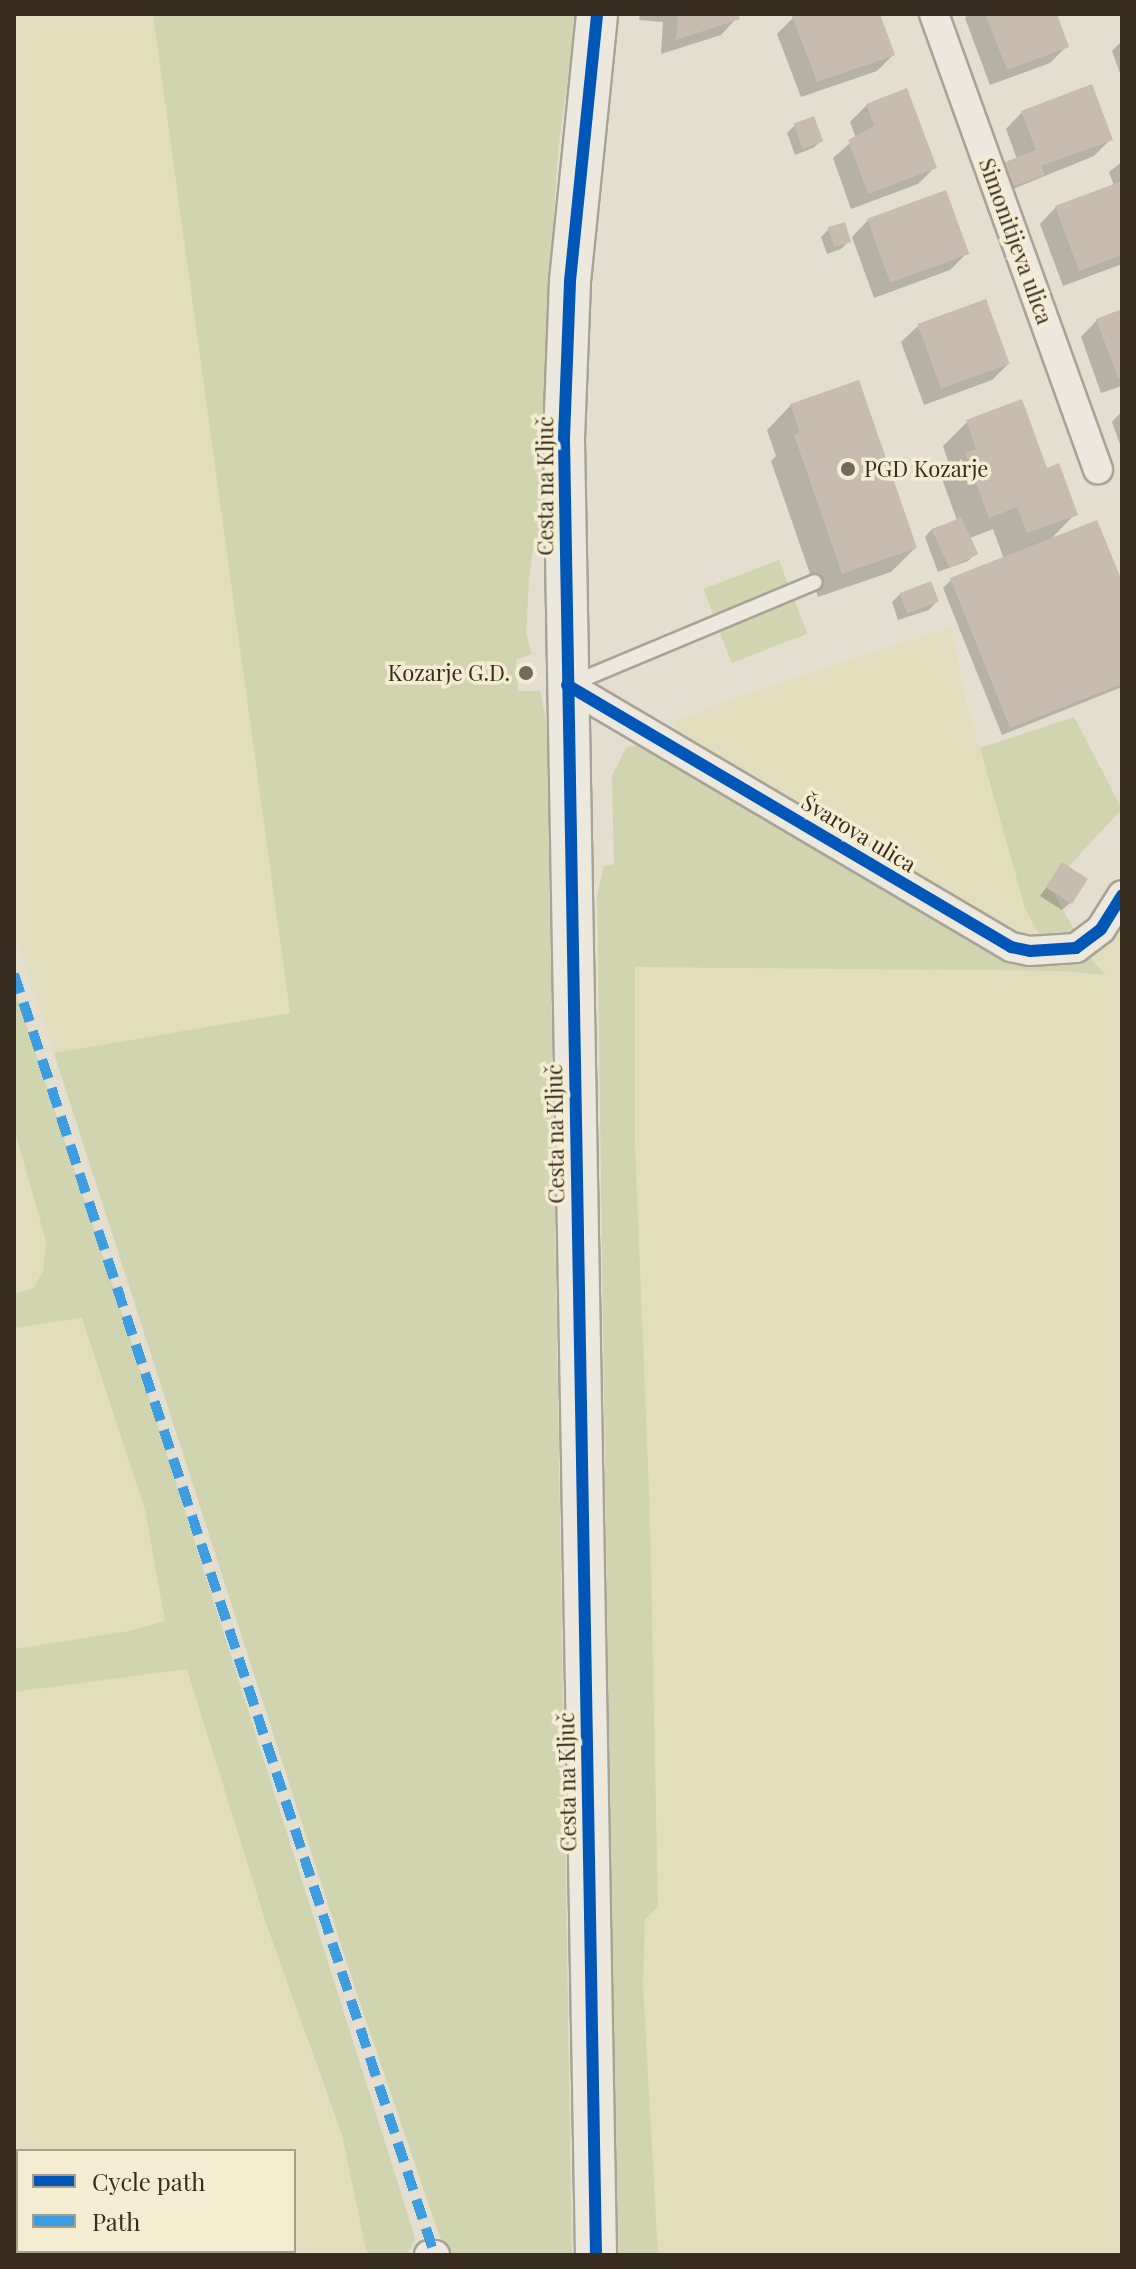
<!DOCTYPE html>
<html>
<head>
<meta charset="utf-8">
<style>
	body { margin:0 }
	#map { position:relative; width:1136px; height:2269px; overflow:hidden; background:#e3decd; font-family:"Playfair Display",serif }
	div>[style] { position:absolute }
	.farmland>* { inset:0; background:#e2debd }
	.green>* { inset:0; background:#d0d4af; transform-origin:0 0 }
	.shadow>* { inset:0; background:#0003 }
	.building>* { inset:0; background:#c7bcad; transform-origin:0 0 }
	.roads { filter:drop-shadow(2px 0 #a8a395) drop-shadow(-2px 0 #a8a395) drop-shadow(0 2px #a8a395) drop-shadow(0 -2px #a8a395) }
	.lane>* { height:14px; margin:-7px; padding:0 7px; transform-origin:7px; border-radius:7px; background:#ece8de }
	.street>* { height:28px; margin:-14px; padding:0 14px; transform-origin:14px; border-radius:14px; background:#ece8de }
	.secondary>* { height:40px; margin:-20px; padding:0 20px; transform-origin:20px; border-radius:20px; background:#ece8de }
	.quiet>* { height:10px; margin-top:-5px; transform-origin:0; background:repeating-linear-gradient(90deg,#3e9ce0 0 20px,transparent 0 30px) }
	.cycleway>* { height:12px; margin:-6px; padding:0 6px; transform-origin:6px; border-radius:6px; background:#0057b8 }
	.dots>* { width:22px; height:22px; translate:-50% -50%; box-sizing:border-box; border:4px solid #f4edd2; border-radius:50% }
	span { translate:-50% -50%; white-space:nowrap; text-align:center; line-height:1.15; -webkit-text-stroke:7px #f4edd2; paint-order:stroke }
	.street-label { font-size:22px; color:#372c1e }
	.poi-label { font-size:22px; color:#372c1e }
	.left { translate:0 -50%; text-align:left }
	.right { translate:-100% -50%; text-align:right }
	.frame { position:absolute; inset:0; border:16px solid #372c1e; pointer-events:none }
	.legend { position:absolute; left:16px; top:2149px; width:280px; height:104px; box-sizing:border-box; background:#f4edd2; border:2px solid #a8a08a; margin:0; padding:10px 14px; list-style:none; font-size:24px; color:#372c1e }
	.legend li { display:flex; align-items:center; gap:16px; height:40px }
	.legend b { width:40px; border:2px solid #a8a08a }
</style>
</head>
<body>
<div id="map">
	<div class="farmland">
		<div style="clip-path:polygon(14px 14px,153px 14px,290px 1014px,54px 1053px,14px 932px)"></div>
		<div style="clip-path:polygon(951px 627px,967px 703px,1025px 908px,1041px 938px,1028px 938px,1002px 928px,674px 730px,676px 721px,730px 700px)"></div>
		<div style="clip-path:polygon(1122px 911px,1122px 2255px,658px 2255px,643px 1985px,645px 1919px,658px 1906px,650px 1515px,635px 1144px,635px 967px,1061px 971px,1104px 975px,1084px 952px)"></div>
		<div style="clip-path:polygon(14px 1128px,46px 1241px,43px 1271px,34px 1288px,14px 1294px)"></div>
		<div style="clip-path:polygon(82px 1318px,145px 1510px,165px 1621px,129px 1631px,14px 1649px,14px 1328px)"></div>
		<div style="clip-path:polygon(evenodd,187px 1668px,320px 2079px,342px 2135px,366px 2250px,370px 2255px,14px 2255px,14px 1692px,187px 1668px,18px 2151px,294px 2151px,294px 2251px,18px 2251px,18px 2151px)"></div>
	</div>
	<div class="green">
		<div style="clip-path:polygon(153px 14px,576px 14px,558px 152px,546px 336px,545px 521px,533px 548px,529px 581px,526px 634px,532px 654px,516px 660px,518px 691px,540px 691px,547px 725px,572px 2255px,446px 2255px,356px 1991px,54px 1053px,290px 1013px)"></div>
		<div style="left:779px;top:560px;width:79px;height:81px;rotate:69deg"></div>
		<div style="clip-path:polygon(1074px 717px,1122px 809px,1068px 867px,1054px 893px,1074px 930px,1041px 938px,1025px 908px,980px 748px)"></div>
		<div style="clip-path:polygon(640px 744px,997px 954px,1084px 952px,1106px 975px,1061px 971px,635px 967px,635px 1144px,650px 1515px,658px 1907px,645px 1919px,643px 1985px,658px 2255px,616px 2255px,597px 896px,604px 866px,614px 864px,612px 776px,626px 748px)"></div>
		<div style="clip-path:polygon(14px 988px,132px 1344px,409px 2218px,415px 2240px,407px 2255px,370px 2255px,366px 2250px,342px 2135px,266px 1923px,187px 1669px,14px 1692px,14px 1649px,129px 1631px,165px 1621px,145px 1510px,82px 1318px,14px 1328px,14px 1294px,34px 1288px,43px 1271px,46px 1241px,14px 1128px)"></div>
	</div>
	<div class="shadow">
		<div style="clip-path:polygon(640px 14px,736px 14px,737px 18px,721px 35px,661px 54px,663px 22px,639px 20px)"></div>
		<div style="clip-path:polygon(802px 14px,878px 14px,893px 55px,877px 71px,801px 97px,777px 34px,794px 17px)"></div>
		<div style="clip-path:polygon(969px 14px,1054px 14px,1067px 46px,1050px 63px,990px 85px,965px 18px)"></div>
		<div style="clip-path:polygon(1122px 41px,1122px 79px,1112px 51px)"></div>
		<div style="clip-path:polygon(867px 105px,935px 167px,918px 184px,851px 209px,833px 158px,856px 138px,850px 122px)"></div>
		<div style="clip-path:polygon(1022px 112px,1111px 139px,1094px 156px,1001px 194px,1017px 159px,1006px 129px)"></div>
		<div style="clip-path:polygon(795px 125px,821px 141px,813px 148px,795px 155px,787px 133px)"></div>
		<div style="clip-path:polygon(1122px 162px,1122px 264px,1063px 286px,1040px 224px,1056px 207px,1114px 186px,1109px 172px)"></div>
		<div style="clip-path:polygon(868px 220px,966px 254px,950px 270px,874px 298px,852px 237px)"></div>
		<div style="clip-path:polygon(829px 229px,849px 241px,841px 249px,827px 254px,821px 237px)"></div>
		<div style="clip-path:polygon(1122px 312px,1122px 386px,1101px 393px,1081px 337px,1097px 320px)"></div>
		<div style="clip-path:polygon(918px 326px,1008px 364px,992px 380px,924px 405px,901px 342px)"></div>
		<div style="clip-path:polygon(791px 405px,915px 548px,891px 572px,818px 597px,771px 461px,776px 456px,767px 430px)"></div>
		<div style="clip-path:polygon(1122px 411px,1122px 450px,1112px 422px)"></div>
		<div style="clip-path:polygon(967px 422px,1046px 470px,1075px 514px,1048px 542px,1122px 587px,1122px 687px,1002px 735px,943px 588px,951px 580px,1004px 559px,993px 529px,970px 538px,976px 553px,968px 561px,938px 572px,925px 537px,932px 529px,957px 520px,942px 479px,951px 470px,943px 446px)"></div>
		<div style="clip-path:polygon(900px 594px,936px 602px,929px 610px,898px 620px,892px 602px)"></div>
		<div style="clip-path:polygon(1063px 865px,1070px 903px,1062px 910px,1040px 896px)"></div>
	</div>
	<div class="building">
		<div style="clip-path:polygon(678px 14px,738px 14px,740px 19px,676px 40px)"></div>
		<div style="clip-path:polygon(797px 14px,880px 14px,895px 55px,817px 82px,792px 16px)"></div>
		<div style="clip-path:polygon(985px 14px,1057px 14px,1069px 47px,1007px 70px)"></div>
		<div style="clip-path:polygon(1092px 84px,1113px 140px,1041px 166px,1045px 175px,1009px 188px,1000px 164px,1036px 150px,1021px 111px)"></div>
		<div style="clip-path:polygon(907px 88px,937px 168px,868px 194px,848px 140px,874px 126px,866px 104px)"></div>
		<div style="left:814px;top:116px;width:27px;height:22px;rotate:70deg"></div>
		<div style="clip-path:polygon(1122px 181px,1122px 255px,1079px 271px,1055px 206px)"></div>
		<div style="left:946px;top:190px;width:68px;height:84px;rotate:70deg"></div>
		<div style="left:845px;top:222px;width:21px;height:18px;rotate:73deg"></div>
		<div style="left:986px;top:299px;width:69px;height:73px;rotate:70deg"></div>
		<div style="clip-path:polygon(1122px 309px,1122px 377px,1118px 378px,1096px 319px)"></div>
		<div style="clip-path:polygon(859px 380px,917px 548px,842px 574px,794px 435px,800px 433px,790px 404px)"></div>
		<div style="clip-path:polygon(1022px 399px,1047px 468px,1059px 463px,1078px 515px,1027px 533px,1017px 507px,989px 518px,965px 453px,976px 449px,966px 420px)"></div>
		<div style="left:961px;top:517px;width:41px;height:32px;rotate:65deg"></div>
		<div style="clip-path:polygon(1097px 520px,1122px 581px,1122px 684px,1010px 728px,950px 578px)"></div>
		<div style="left:931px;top:581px;width:22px;height:34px;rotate:69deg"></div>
		<div style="left:1062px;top:862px;width:31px;height:30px;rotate:33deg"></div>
	</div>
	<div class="roads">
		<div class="lane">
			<div style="left:571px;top:684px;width:264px;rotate:-22.7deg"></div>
		</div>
		<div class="street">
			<div style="left:934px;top:14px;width:484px;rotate:70.2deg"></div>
			<div style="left:567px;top:685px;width:516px;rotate:30.54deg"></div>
			<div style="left:1011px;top:947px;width:19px;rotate:12deg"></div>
			<div style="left:1030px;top:951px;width:46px;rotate:-3.7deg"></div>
			<div style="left:1076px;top:948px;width:31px;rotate:-37deg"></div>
			<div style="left:1101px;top:929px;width:40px;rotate:-58deg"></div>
			<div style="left:429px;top:2255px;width:6px"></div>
		</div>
		<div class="secondary">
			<div style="left:596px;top:2255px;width:1817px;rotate:-91.01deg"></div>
			<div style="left:564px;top:438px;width:157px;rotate:-87.8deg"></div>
			<div style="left:570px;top:281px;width:268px;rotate:-84.2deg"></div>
		</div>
	</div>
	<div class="quiet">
		<div style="left:14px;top:974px;width:1346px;rotate:71.82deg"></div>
	</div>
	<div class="cycleway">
		<div style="left:567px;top:685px;width:516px;rotate:30.54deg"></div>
		<div style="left:1011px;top:947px;width:19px;rotate:12deg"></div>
		<div style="left:1030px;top:951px;width:46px;rotate:-3.7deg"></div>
		<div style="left:1076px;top:948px;width:31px;rotate:-37deg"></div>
		<div style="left:1101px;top:929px;width:40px;rotate:-58deg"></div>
		<div style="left:596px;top:2255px;width:1817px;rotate:-91.01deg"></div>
		<div style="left:564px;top:438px;width:157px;rotate:-87.8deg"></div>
		<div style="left:570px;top:281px;width:268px;rotate:-84.2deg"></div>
	</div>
	<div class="dots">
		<div style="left:848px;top:469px;background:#736a5b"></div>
		<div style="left:526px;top:673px;background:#736a5b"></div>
	</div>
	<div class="street-label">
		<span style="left:1016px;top:241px;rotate:70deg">Simonitijeva ulica</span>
		<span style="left:545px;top:486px;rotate:-90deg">Cesta na Ključ</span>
		<span style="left:859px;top:833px;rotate:31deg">Švarova ulica</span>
		<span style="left:555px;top:1134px;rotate:-91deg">Cesta na Ključ</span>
		<span style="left:567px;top:1782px;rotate:-91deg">Cesta na Ključ</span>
	</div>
	<div class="poi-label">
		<span class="left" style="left:864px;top:469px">PGD Kozarje</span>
		<span class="right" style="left:510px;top:673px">Kozarje G.D.</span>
	</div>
	<div class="frame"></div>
	<ul class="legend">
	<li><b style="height:10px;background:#0057b8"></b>Cycle path</li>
	<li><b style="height:10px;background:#3e9ce0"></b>Path</li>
	</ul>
</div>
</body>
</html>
